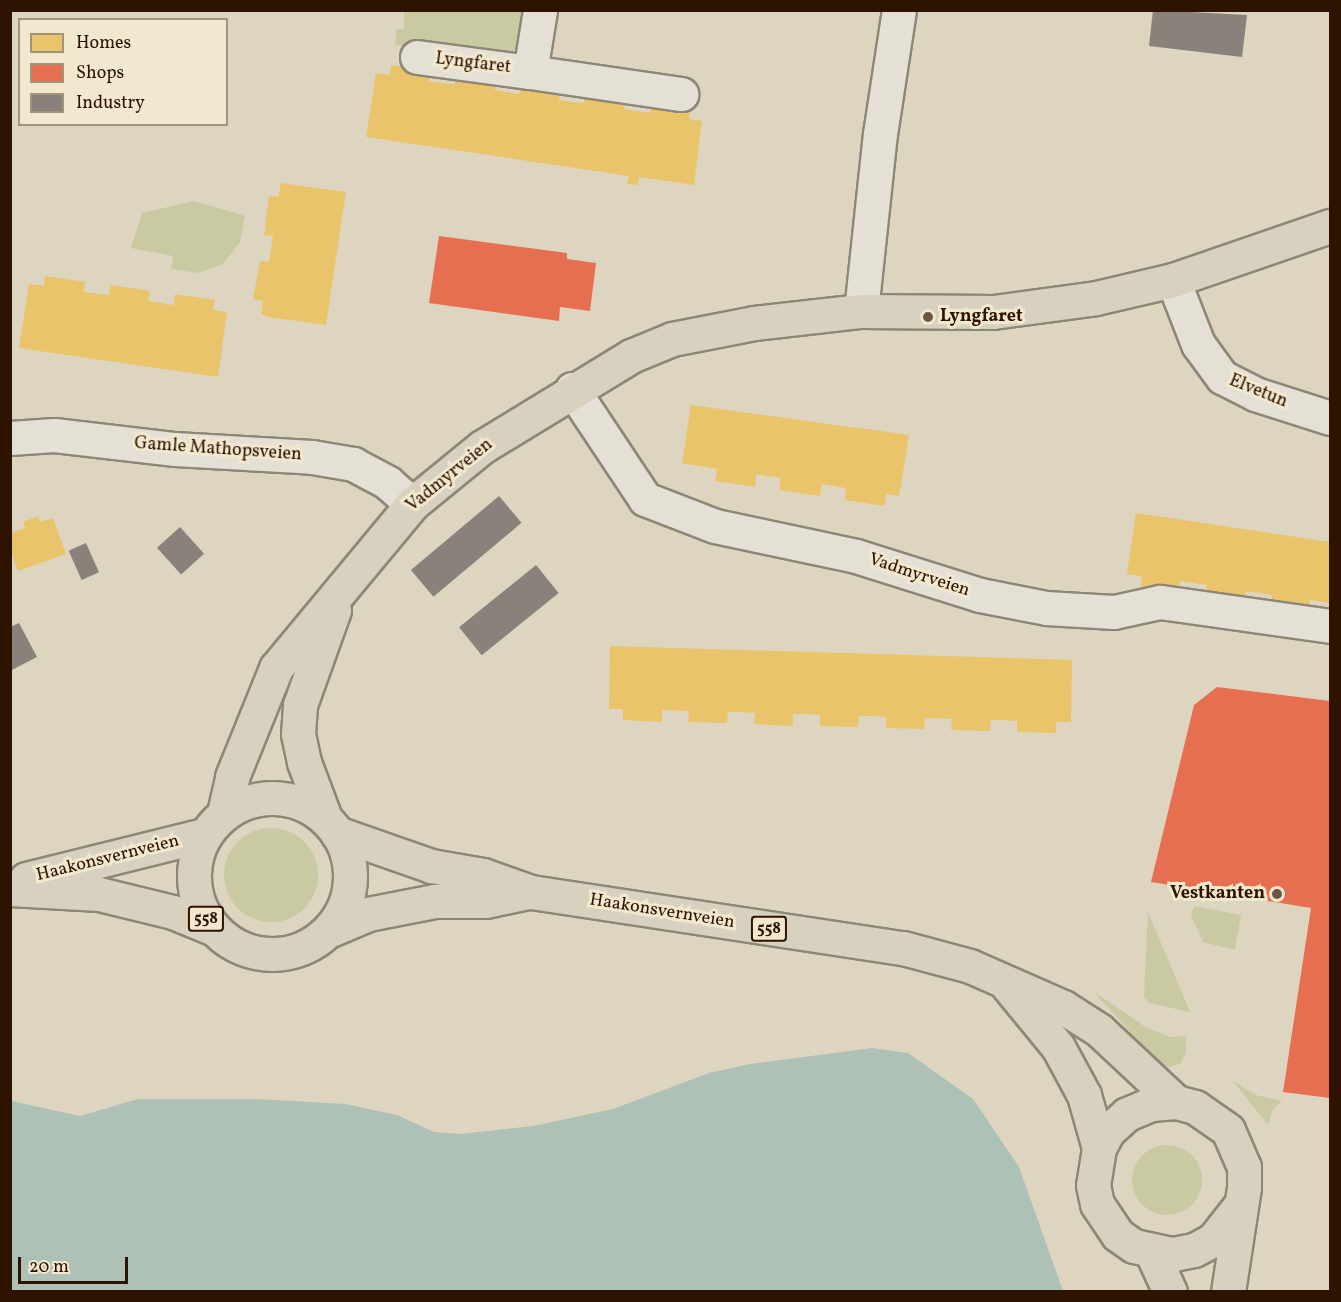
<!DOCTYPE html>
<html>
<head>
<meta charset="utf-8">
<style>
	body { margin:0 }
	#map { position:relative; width:1341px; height:1302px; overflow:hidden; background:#ddd5bf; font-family:Vollkorn,serif }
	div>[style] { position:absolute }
	.green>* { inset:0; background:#c9c9a2 }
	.round { border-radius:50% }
	.water>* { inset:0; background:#aec1b7 }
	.homes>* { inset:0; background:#e9c46a }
	.shops>* { inset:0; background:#e76f51 }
	.industry>* { inset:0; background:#8a817c; transform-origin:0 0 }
	.roads { filter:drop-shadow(2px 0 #8e8677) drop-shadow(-2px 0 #8e8677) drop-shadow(0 2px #8e8677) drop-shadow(0 -2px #8e8677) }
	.minor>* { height:33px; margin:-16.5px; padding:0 16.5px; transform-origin:16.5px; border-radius:16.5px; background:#e4e0d5 }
	.major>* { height:33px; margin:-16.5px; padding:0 16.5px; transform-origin:16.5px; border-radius:16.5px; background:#d8d1c0 }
	.major>.ring { margin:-16.5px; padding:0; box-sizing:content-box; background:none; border:33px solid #d8d1c0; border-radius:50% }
	.dots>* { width:16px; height:16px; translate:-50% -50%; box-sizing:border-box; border:3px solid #f1e8cd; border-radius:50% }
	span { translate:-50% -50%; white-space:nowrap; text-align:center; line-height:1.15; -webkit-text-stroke:6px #f1e8cd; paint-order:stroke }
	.shield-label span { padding:2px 4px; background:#f1e8cd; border:2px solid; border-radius:4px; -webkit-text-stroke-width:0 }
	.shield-label { font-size:16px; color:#2e1300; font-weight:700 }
	.street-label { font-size:18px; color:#2e1300 }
	.poi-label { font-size:18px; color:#2e1300; font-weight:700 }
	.left { translate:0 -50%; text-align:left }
	.right { translate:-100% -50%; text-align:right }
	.frame { position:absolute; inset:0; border:12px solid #2e1300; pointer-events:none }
	.legend { position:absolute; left:18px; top:18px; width:210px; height:108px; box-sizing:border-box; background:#f1e8cd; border:2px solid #a3937b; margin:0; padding:8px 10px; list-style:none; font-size:18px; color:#2e1300 }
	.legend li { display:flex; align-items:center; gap:12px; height:30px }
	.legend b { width:30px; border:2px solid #a3937b }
	.scale { position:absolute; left:18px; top:1257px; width:110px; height:27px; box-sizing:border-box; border:3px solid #2e1300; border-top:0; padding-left:8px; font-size:18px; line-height:21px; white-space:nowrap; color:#2e1300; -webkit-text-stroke:4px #f1e8cd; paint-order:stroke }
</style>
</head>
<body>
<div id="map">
	<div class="green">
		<div style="clip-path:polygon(404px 11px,529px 11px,521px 46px,502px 57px,395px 45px,397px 29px,404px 30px)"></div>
		<div style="clip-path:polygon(194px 201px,245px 216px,240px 242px,223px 264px,198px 273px,171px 269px,173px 256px,131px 248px,142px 213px)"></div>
		<div class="round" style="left:224px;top:828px;width:94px;height:94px"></div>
		<div style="clip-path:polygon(1194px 906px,1241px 915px,1235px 950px,1203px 942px,1191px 915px)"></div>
		<div style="clip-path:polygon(1148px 912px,1190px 1012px,1149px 1003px,1144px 997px)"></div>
		<div style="clip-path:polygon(1093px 991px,1147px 1028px,1171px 1037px,1186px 1036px,1186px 1053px,1180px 1064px,1169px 1067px,1159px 1064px)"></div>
		<div style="clip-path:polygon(1233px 1081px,1256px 1095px,1282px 1101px,1273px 1109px,1268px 1125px)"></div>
		<div class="round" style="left:1132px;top:1145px;width:70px;height:70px"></div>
	</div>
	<div class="water">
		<div style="clip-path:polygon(872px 1048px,908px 1053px,973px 1099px,1019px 1167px,1063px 1291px,11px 1291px,11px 1101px,80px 1116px,138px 1099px,256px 1099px,345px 1104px,397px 1115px,434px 1132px,460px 1134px,533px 1126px,613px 1109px,709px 1073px,750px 1064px)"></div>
	</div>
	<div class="homes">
		<div style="clip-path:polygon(391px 65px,430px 71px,429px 81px,442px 83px,455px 84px,456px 74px,496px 80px,495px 90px,519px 94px,521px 84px,561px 90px,559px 100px,572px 102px,584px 103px,585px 93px,625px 99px,624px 109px,650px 113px,651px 103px,690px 109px,689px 119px,702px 121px,694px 185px,639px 177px,638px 185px,627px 184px,629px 176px,366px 137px,376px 73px,390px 75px)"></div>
		<div style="clip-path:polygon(281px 183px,346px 192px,326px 325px,268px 317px,261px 314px,263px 301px,253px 299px,260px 261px,269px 262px,273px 236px,264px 235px,269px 196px,278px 197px)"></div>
		<div style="clip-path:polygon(45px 276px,85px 282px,84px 292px,109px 295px,111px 285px,150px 291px,148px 301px,174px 305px,175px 294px,215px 300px,213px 310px,227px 312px,218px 377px,19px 348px,29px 284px,44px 286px)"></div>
		<div style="clip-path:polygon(691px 405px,909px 435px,899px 496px,886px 494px,884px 506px,845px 500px,846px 488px,822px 484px,820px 496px,779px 490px,781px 478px,756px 474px,755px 487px,715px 481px,717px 469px,682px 463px)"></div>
		<div style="clip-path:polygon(1136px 513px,1330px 542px,1330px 603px,1310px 600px,1308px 611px,1270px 606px,1272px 595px,1246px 591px,1244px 602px,1205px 596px,1207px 585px,1180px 581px,1179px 592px,1141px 587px,1142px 576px,1127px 574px)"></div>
		<div style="clip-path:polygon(38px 516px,40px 522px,53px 518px,66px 554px,18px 571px,10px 550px,10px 533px,25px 528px,23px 522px)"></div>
		<div style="clip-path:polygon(610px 646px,1072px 660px,1071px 722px,1056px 722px,1056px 733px,1017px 732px,1017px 721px,1004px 720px,991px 720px,990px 731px,951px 730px,952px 719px,925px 718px,924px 729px,886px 728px,886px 717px,873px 716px,859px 716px,858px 727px,820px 726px,820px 715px,807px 714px,793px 714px,793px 726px,754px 724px,755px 713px,740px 712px,728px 712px,727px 723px,688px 722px,689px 711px,662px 710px,662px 722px,623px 720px,623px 709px,609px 709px)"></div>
	</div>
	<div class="shops">
		<div style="clip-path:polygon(439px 236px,567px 253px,567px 259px,596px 263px,590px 311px,560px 307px,559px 321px,429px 303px)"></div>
		<div style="clip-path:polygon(1217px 687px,1330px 701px,1330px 1098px,1283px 1092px,1311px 908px,1151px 882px,1194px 705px)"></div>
	</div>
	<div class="industry">
		<div style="clip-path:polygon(1153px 10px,1247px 15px,1242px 57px,1149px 46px)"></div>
		<div style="left:499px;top:496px;width:35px;height:115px;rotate:50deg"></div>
		<div style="left:180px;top:527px;width:36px;height:31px;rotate:48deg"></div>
		<div style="left:86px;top:543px;width:32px;height:19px;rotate:66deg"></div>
		<div style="left:536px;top:565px;width:36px;height:99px;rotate:51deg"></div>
		<div style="clip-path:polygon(19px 623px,37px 657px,10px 671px,10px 627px)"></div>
	</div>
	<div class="roads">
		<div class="minor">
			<div style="left:417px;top:57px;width:114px;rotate:7.6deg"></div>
			<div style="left:530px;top:72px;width:63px;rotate:-80.8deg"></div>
			<div style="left:530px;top:72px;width:153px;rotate:8.3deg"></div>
			<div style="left:1173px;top:280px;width:69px;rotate:68.7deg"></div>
			<div style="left:1198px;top:344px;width:41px;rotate:54deg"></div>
			<div style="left:1222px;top:377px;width:37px;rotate:27deg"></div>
			<div style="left:1255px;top:394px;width:79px;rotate:17.7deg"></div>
			<div style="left:861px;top:311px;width:178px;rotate:-83.9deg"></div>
			<div style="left:880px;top:134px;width:125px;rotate:-81.3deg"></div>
			<div style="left:572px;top:389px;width:132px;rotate:56.4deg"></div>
			<div style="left:645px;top:499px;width:75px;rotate:21.1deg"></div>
			<div style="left:715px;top:526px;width:144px;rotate:12deg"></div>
			<div style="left:856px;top:556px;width:130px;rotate:17.5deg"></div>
			<div style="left:980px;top:595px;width:67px;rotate:11.1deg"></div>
			<div style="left:1046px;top:608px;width:68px;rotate:3.4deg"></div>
			<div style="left:1114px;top:612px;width:47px;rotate:-12.3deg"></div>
			<div style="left:1160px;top:602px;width:172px;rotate:8deg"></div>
			<div style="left:10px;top:438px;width:44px;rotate:-3.9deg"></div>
			<div style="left:54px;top:435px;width:122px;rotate:6.6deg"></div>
			<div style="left:175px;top:449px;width:137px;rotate:3.3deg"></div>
			<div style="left:312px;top:457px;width:42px;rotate:9.7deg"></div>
			<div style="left:353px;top:464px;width:40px;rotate:28deg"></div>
			<div style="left:388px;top:483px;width:32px;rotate:41deg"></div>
		</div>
		<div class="major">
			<div class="ring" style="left:194px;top:798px;width:123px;height:123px"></div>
			<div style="left:224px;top:813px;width:37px;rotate:-77deg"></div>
			<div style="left:232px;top:777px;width:118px;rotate:-68deg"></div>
			<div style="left:276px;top:668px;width:213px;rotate:-50.3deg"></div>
			<div style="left:412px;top:504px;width:90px;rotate:-39.2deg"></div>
			<div style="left:482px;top:447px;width:175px;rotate:-31.4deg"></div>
			<div style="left:631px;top:356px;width:44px;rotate:-22.5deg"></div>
			<div style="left:672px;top:339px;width:84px;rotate:-11deg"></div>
			<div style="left:754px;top:323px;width:108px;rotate:-6.4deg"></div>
			<div style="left:861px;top:311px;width:132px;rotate:0.4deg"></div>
			<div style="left:993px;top:312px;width:104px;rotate:-7.7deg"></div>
			<div style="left:1096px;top:298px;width:79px;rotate:-13.2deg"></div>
			<div style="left:1173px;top:280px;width:166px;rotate:-19deg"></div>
			<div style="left:325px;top:818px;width:60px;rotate:-110.6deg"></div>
			<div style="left:304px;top:762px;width:29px;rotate:-102deg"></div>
			<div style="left:298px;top:734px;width:29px;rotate:-86deg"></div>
			<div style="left:300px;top:705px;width:101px;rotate:-70.3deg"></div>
			<div style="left:337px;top:833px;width:100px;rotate:19.3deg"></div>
			<div style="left:431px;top:866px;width:53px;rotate:9.8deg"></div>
			<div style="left:483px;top:875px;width:51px;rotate:19.5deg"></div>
			<div style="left:531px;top:892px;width:376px;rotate:8.6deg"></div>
			<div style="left:903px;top:948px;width:69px;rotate:15deg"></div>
			<div style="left:970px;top:966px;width:102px;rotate:23.8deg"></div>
			<div style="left:1063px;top:1007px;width:43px;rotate:32.6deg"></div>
			<div style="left:1099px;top:1030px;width:105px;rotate:43.1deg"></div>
			<div style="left:26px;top:879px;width:183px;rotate:-13.9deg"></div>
			<div style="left:10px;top:889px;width:89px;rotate:3.2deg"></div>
			<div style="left:99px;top:894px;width:76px;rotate:13.7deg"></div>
			<div style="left:173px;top:912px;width:42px;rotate:22.3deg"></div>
			<div style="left:328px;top:931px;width:43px;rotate:-23deg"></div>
			<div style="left:368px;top:914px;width:68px;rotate:-11deg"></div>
			<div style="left:435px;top:901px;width:50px"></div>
			<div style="left:485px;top:901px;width:45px;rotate:-11.6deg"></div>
			<div style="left:1008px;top:986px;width:79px;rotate:50.7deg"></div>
			<div style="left:1058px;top:1047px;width:55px;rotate:61.6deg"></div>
			<div style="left:1084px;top:1095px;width:55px;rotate:74.2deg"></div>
			<div style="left:1152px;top:1253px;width:43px;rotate:65.2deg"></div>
			<div style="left:1228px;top:1292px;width:106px;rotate:-81.3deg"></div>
			<div style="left:1244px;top:1187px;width:20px;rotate:-90deg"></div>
			<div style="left:1244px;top:1167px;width:40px;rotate:-113.4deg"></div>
			<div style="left:1228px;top:1130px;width:40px;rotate:-145.1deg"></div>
			<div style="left:1195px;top:1107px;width:20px;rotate:-165deg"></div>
			<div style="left:1176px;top:1102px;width:25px;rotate:175deg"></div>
			<div style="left:1151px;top:1104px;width:26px;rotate:157deg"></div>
			<div style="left:1127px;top:1114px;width:25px;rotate:138deg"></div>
			<div style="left:1108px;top:1131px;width:19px;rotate:118deg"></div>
			<div style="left:1099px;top:1148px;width:37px;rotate:99deg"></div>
			<div style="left:1093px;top:1185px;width:19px;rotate:78deg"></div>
			<div style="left:1097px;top:1204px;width:37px;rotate:56deg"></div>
			<div style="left:1118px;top:1235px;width:19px;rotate:35deg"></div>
			<div style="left:1134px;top:1246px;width:40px;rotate:12deg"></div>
			<div style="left:1173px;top:1254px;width:21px;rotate:-11deg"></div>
			<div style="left:1194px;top:1250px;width:21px;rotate:-28deg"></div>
			<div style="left:1213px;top:1240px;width:42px;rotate:-51.8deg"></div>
		</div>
	</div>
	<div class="dots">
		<div style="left:928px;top:317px;background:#6b5743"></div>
		<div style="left:1277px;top:894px;background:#6b5743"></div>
	</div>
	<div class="shield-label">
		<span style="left:206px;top:919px">558</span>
		<span style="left:769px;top:929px">558</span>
	</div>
	<div class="street-label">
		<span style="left:473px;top:64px;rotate:7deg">Lyngfaret</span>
		<span style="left:1258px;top:392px;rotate:22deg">Elvetun</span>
		<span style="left:218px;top:450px;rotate:4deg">Gamle Mathopsveien</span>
		<span style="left:450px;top:476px;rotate:-39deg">Vadmyrveien</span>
		<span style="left:919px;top:576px;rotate:18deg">Vadmyrveien</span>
		<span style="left:108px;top:859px;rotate:-14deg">Haakonsvernveien</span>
		<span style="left:662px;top:912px;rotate:9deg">Haakonsvernveien</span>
	</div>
	<div class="poi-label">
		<span class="left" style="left:940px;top:317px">Lyngfaret</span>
		<span class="right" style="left:1265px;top:894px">Vestkanten</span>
	</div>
	<div class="frame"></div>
	<ul class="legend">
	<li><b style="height:16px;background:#e9c46a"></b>Homes</li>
	<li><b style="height:16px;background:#e76f51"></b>Shops</li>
	<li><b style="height:16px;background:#8a817c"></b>Industry</li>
	</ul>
	<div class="scale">20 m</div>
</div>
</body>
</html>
